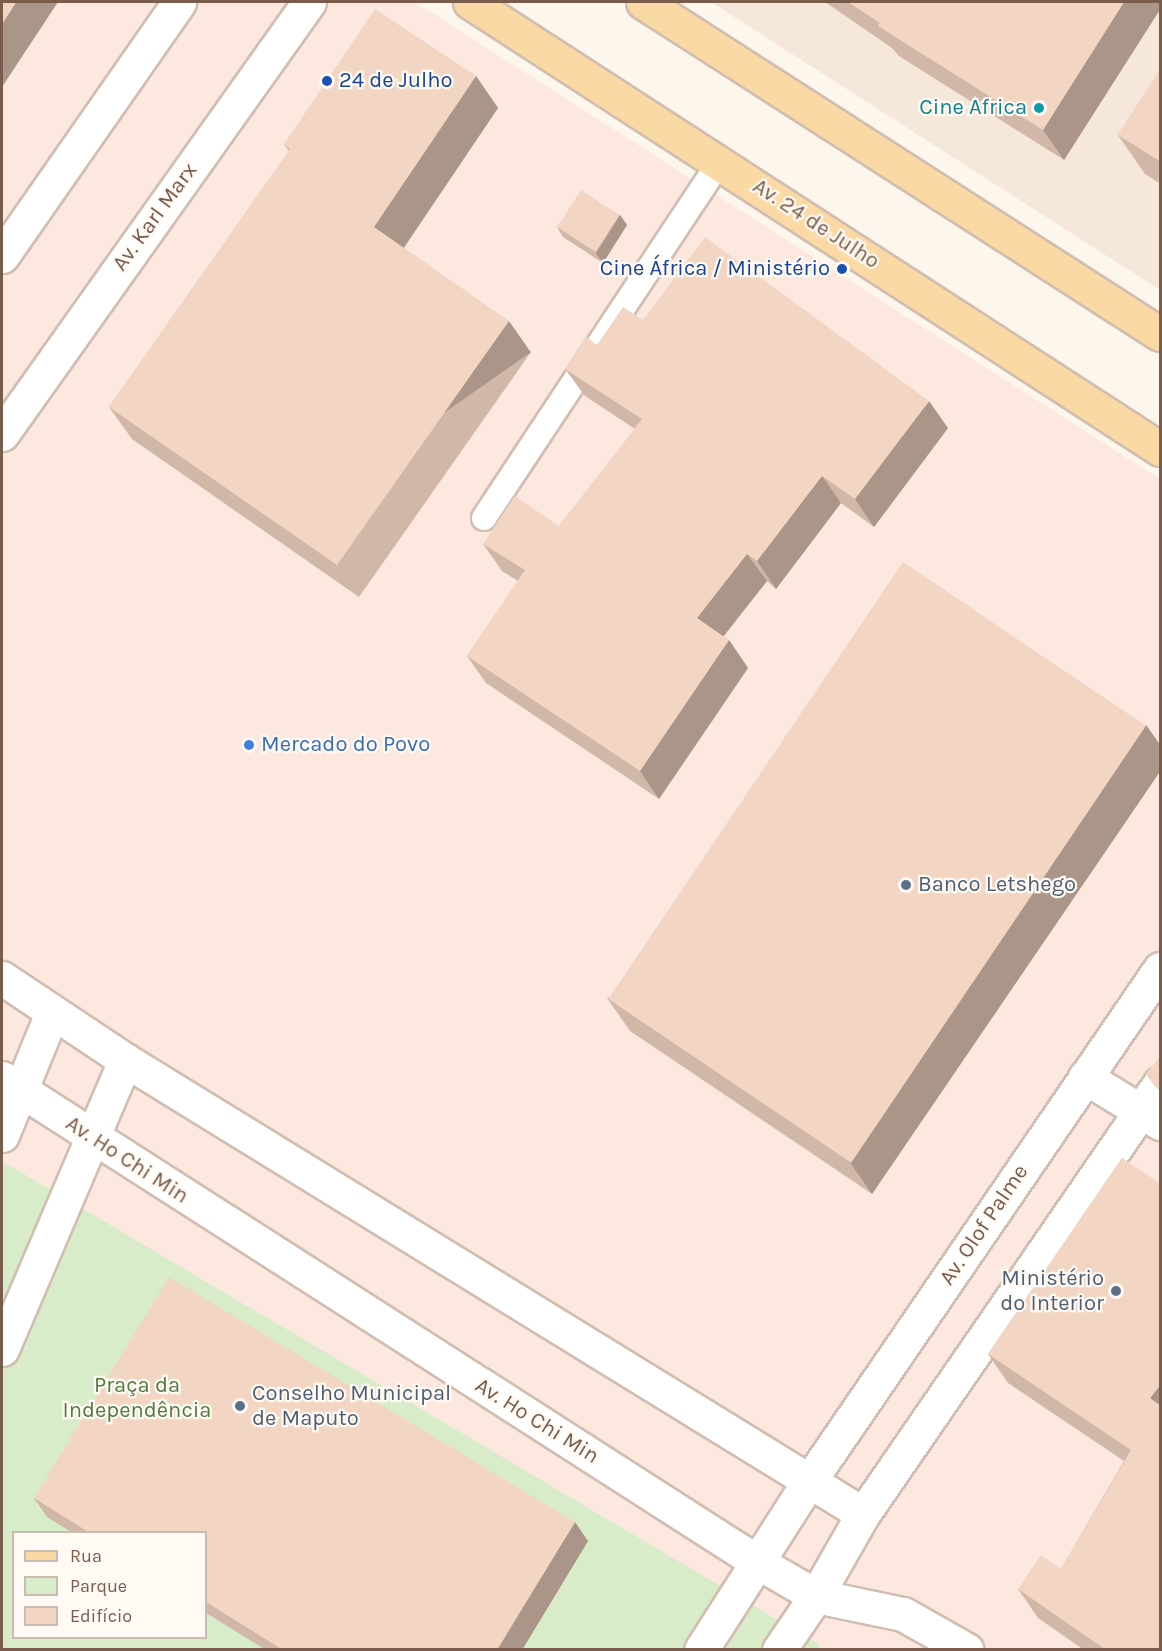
<!DOCTYPE html>
<html>
<head>
<meta charset="utf-8">
<style>
	body { margin:0 }
	#map { position:relative; width:1162px; height:1651px; overflow:hidden; background:#fdf6ec; font-family:Karla,sans-serif }
	div>[style] { position:absolute }
	.residential>* { inset:0; background:#f5e8da }
	.commercial>* { inset:0; background:#fde8e0 }
	.green>* { inset:0; background:#d8ecc9 }
	.roads { filter:drop-shadow(2px 0 #d1beb0) drop-shadow(-2px 0 #d1beb0) drop-shadow(0 2px #d1beb0) drop-shadow(0 -2px #d1beb0) }
	.service>* { height:24px; margin:-12px; padding:0 12px; transform-origin:12px; border-radius:12px; background:#fff }
	.minor>* { height:33px; margin:-16.5px; padding:0 16.5px; transform-origin:16.5px; border-radius:16.5px; background:#fff }
	.tertiary>* { height:33px; margin:-16.5px; padding:0 16.5px; transform-origin:16.5px; border-radius:16.5px; background:#fff }
	.primary>* { height:33px; margin:-16.5px; padding:0 16.5px; transform-origin:16.5px; border-radius:16.5px; background:#fbd9a5 }
	.wall>* { inset:0; background:#d1b7a8 }
	.shaded-wall>* { inset:0; background:#aa9588; transform-origin:0 0 }
	.building>* { inset:0; background:#f3d5c3; transform-origin:0 0 }
	.dots>* { width:16px; height:16px; translate:-50% -50%; box-sizing:border-box; border:3px solid #fffaf3; border-radius:50% }
	span { translate:-50% -50%; white-space:nowrap; text-align:center; line-height:1.15; -webkit-text-stroke:4.5px #fffaf3; paint-order:stroke }
	.transit-label { font-size:22px; color:#164399 }
	.left { translate:0 -50%; text-align:left }
	.right { translate:-100% -50%; text-align:right }
	.culture-label { font-size:22px; color:#0d838f }
	.street-label { font-size:22px; color:#7a5c4d }
	.shop-label { font-size:22px; color:#366cbe }
	.service-label { font-size:22px; color:#4e5e75 }
	.park-label { font-size:22px; color:#537a41 }
	.frame { position:absolute; inset:0; border:3px solid #7a5c4d; pointer-events:none }
	.legend { position:absolute; left:12px; top:1531px; width:195px; height:108px; box-sizing:border-box; background:#fffaf3; border:2px solid #cabbb1; margin:0; padding:8px 10px; list-style:none; font-size:18px; color:#7a5c4d }
	.legend li { display:flex; align-items:center; gap:12px; height:30px }
	.legend b { width:30px; border:2px solid #cabbb1 }
</style>
</head>
<body>
<div id="map">
	<div class="residential">
		<div style="clip-path:polygon(711px 2px,1160px 2px,1160px 290px)"></div>
	</div>
	<div class="commercial">
		<div style="clip-path:polygon(evenodd,2px 2px,415px 2px,1160px 479px,1160px 1649px,2px 1650px,2px 2px,14px 1532px,206px 1532px,206px 1638px,14px 1638px,14px 1532px)"></div>
	</div>
	<div class="green">
		<div style="clip-path:polygon(evenodd,2px 1161px,820px 1645px,817px 1650px,2px 1650px,2px 1161px,14px 1532px,206px 1532px,206px 1638px,14px 1638px,14px 1532px)"></div>
	</div>
	<div class="roads">
		<div class="service">
			<div style="left:484px;top:518px;width:428px;rotate:-56.5deg"></div>
		</div>
		<div class="minor">
			<div style="left:2px;top:978px;width:148px;rotate:33.7deg"></div>
			<div style="left:125px;top:1060px;width:866px;rotate:31.6deg"></div>
			<div style="left:1085px;top:1077px;width:88px;rotate:31.5deg"></div>
			<div style="left:2px;top:1078px;width:899px;rotate:32.65deg"></div>
			<div style="left:759px;top:1563px;width:66px;rotate:30.1deg"></div>
			<div style="left:816px;top:1596px;width:89px;rotate:11.7deg"></div>
			<div style="left:903px;top:1614px;width:73px;rotate:29.4deg"></div>
			<div style="left:2px;top:1135px;width:132px;rotate:-67.7deg"></div>
			<div style="left:2px;top:1349px;width:314px;rotate:-66.9deg"></div>
			<div style="left:701px;top:1650px;width:198px;rotate:-57.4deg"></div>
			<div style="left:808px;top:1483px;width:623px;rotate:-55.6deg"></div>
			<div style="left:779px;top:1650px;width:65px;rotate:-55.6deg"></div>
			<div style="left:816px;top:1596px;width:95px;rotate:-60.2deg"></div>
			<div style="left:863px;top:1514px;width:523px;rotate:-55.43deg"></div>
		</div>
		<div class="tertiary">
			<div style="left:2px;top:256px;width:310px;rotate:-55.1deg"></div>
			<div style="left:2px;top:434px;width:530px;rotate:-54.6deg"></div>
		</div>
		<div class="primary">
			<div style="left:470px;top:2px;width:822px;rotate:32.94deg"></div>
			<div style="left:643px;top:2px;width:614px;rotate:32.71deg"></div>
		</div>
	</div>
	<div class="wall">
		<div style="clip-path:polygon(825px 2px,1161px 2px,1161px 8px,1064px 160px,899px 56px,892px 48px)"></div>
		<div style="clip-path:polygon(1161px 69px,1161px 184px,1145px 174px,1118px 135px)"></div>
		<div style="clip-path:polygon(476px 76px,498px 108px,404px 248px,531px 352px,359px 597px,132px 439px,109px 407px,289px 151px,284px 144px)"></div>
		<div style="clip-path:polygon(620px 215px,627px 225px,603px 263px,563px 237px,557px 227px)"></div>
		<div style="clip-path:polygon(643px 320px,948px 428px,874px 527px,841px 503px,776px 589px,767px 581px,723px 636px,729px 640px,748px 668px,659px 799px,486px 683px,467px 656px,518px 581px,502px 571px,483px 544px,559px 526px,635px 429px,585px 396px,565px 369px,597px 345px)"></div>
		<div style="clip-path:polygon(1146px 725px,1161px 746px,1161px 770px,872px 1194px,630px 1031px,607px 998px)"></div>
		<div style="clip-path:polygon(1122px 1158px,1161px 1650px,1084px 1650px,1038px 1618px,1018px 1589px,1061px 1569px,1124px 1461px,1008px 1383px,988px 1354px)"></div>
		<div style="clip-path:polygon(34px 1498px,588px 1541px,522px 1650px,266px 1650px,206px 1613px,206px 1533px,73px 1533px,47px 1517px)"></div>
	</div>
	<div class="shaded-wall">
		<div style="clip-path:polygon(16px 2px,58px 2px,2px 87px,2px 24px)"></div>
		<div style="clip-path:polygon(1124px 2px,1161px 2px,1161px 8px,1064px 160px,1043px 130px)"></div>
		<div style="clip-path:polygon(476px 76px,498px 108px,396px 259px,374px 227px)"></div>
		<div style="clip-path:polygon(620px 215px,627px 225px,603px 263px,596px 253px)"></div>
		<div style="left:509px;top:321px;width:38px;height:299px;rotate:55deg"></div>
		<div style="clip-path:polygon(929px 401px,948px 428px,874px 527px,855px 499px)"></div>
		<div style="clip-path:polygon(822px 476px,841px 503px,776px 589px,757px 561px)"></div>
		<div style="clip-path:polygon(747px 554px,767px 581px,716px 646px,697px 618px)"></div>
		<div style="clip-path:polygon(729px 640px,748px 668px,659px 799px,640px 771px)"></div>
		<div style="clip-path:polygon(1146px 725px,1161px 746px,1161px 770px,872px 1194px,849px 1161px)"></div>
		<div style="clip-path:polygon(1161px 1384px,1161px 1413px,1150px 1398px)"></div>
		<div style="clip-path:polygon(575px 1522px,588px 1541px,522px 1650px,497px 1650px)"></div>
	</div>
	<div class="building">
		<div style="clip-path:polygon(2px 2px,16px 2px,2px 24px)"></div>
		<div style="clip-path:polygon(848px 2px,1124px 2px,1043px 130px,878px 26px,880px 23px)"></div>
		<div style="clip-path:polygon(375px 9px,476px 76px,374px 227px,509px 321px,337px 565px,109px 407px,290px 149px,284px 144px)"></div>
		<div style="clip-path:polygon(1161px 69px,1161px 162px,1118px 135px)"></div>
		<div style="left:581px;top:190px;width:46px;height:44px;rotate:33deg"></div>
		<div style="clip-path:polygon(705px 237px,929px 401px,855px 499px,822px 476px,757px 561px,747px 554px,697px 618px,729px 640px,640px 771px,467px 656px,525px 570px,483px 544px,515px 496px,559px 526px,642px 419px,565px 369px,586px 337px,597px 345px,623px 307px,643px 320px)"></div>
		<div style="left:903px;top:562px;width:293px;height:527px;rotate:34deg"></div>
		<div style="clip-path:polygon(1161px 1055px,1161px 1091px,1155px 1087px,1146px 1074px)"></div>
		<div style="clip-path:polygon(1122px 1158px,1161px 1184px,1161px 1384px,1150px 1398px,1161px 1406px,1161px 1650px,1106px 1650px,1018px 1589px,1041px 1555px,1061px 1569px,1131px 1450px,988px 1354px)"></div>
		<div style="clip-path:polygon(169px 1277px,575px 1522px,497px 1650px,283px 1650px,206px 1602px,206px 1533px,90px 1533px,34px 1498px)"></div>
	</div>
	<div class="dots">
		<div style="left:327px;top:81px;background:#1a4fb4"></div>
		<div style="left:1039px;top:108px;background:#0f9aa8"></div>
		<div style="left:842px;top:269px;background:#1a4fb4"></div>
		<div style="left:249px;top:745px;background:#3f7fe0"></div>
		<div style="left:906px;top:885px;background:#5c6f8a"></div>
		<div style="left:1116px;top:1291px;background:#5c6f8a"></div>
		<div style="left:240px;top:1406px;background:#5c6f8a"></div>
	</div>
	<div class="transit-label">
		<span class="left" style="left:339px;top:81px">24 de Julho</span>
		<span class="right" style="left:830px;top:269px">Cine África / Ministério</span>
	</div>
	<div class="culture-label">
		<span class="right" style="left:1027px;top:108px">Cine Africa</span>
	</div>
	<div class="street-label">
		<span style="left:155px;top:217px;rotate:-54deg">Av. Karl Marx</span>
		<span style="left:816px;top:224px;rotate:33deg">Av. 24 de Julho</span>
		<span style="left:127px;top:1160px;rotate:33deg">Av. Ho Chi Min</span>
		<span style="left:984px;top:1225px;rotate:-56deg">Av. Olof Palme</span>
		<span style="left:537px;top:1421px;rotate:32deg">Av. Ho Chi Min</span>
	</div>
	<div class="shop-label">
		<span class="left" style="left:261px;top:745px">Mercado do Povo</span>
	</div>
	<div class="service-label">
		<span class="left" style="left:918px;top:885px">Banco Letshego</span>
		<span class="right" style="left:1104px;top:1291px">Ministério<br>do Interior</span>
		<span class="left" style="left:252px;top:1406px">Conselho Municipal<br>de Maputo</span>
	</div>
	<div class="park-label">
		<span style="left:137px;top:1398px">Praça da<br>Independência</span>
	</div>
	<div class="frame"></div>
	<ul class="legend">
	<li><b style="height:8px;background:#fbd9a5"></b>Rua</li>
	<li><b style="height:16px;background:#d8ecc9"></b>Parque</li>
	<li><b style="height:16px;background:#f3d5c3"></b>Edifício</li>
	</ul>
</div>
</body>
</html>
